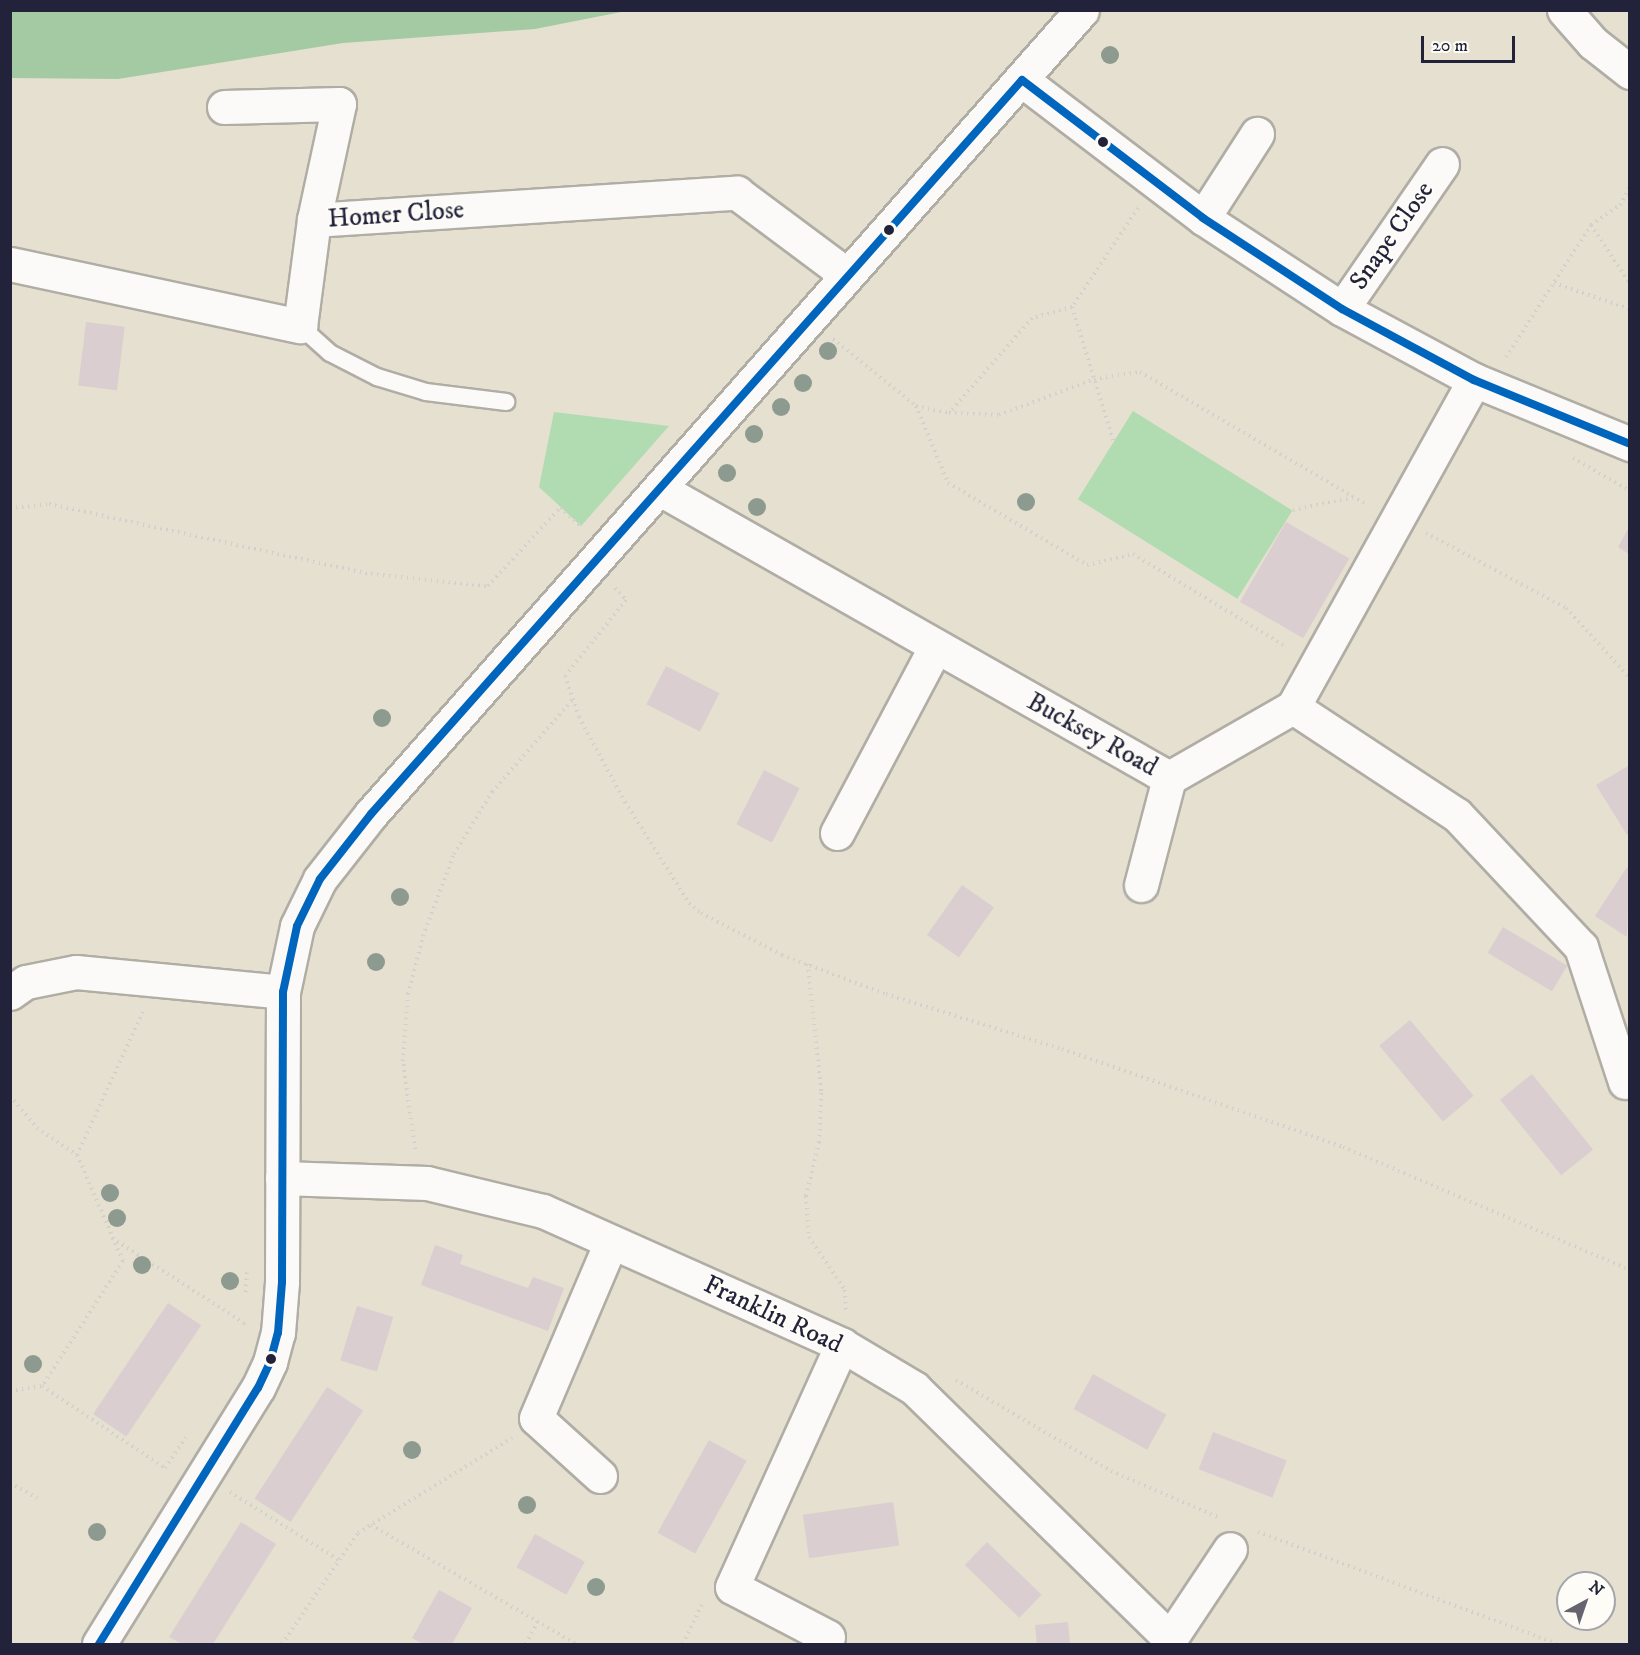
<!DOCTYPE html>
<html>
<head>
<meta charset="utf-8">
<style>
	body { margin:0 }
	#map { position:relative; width:1640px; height:1655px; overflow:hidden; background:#e5e0cf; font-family:"IM FELL DW Pica",serif }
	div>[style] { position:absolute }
	.green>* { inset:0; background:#b1dbb0; transform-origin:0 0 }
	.forest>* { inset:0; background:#a3caa3 }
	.building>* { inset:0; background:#dbced0; transform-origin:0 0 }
	.path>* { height:4px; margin-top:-2px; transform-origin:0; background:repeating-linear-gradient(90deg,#d1d0cd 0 1.5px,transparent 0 6px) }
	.roads { filter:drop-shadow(2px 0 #b0ada5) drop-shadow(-2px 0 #b0ada5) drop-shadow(0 2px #b0ada5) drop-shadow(0 -2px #b0ada5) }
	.service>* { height:16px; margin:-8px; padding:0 8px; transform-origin:8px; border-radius:8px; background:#fbfaf8 }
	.minor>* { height:33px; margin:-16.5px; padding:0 16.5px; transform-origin:16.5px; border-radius:16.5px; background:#fbfaf8 }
	.bus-1>* { height:8px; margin:-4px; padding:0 4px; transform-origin:4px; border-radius:4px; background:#0065bd }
	.trees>* { width:18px; height:18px; margin:-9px; border-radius:50%; background:#8d9a8f }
	.dots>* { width:16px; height:16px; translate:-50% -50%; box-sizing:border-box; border:3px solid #fdfcf7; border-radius:50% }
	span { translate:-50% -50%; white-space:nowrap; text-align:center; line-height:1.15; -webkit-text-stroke:4.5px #fdfcf7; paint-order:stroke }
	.street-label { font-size:26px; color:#22223b }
	.frame { position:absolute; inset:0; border:12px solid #22223b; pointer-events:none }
	.north { position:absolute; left:1556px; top:1571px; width:60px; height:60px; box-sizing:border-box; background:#fdfcf7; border:2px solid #a5a5ac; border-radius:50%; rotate:40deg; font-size:16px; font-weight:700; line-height:24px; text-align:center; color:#22223b }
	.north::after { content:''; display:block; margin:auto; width:21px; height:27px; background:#66646f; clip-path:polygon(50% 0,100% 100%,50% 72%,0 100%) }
	.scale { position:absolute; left:1421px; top:36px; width:94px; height:27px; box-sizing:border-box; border:3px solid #22223b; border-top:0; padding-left:8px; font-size:18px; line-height:21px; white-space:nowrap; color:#22223b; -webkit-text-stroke:4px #fdfcf7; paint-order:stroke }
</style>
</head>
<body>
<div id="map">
	<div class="green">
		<div style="left:1133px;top:411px;width:188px;height:104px;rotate:32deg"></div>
		<div style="clip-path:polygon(554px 412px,669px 426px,581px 526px,539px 487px)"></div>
	</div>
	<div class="forest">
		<div style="clip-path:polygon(11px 10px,626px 10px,626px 11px,535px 29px,343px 43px,118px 79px,11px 78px)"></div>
	</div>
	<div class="building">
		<div style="left:86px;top:322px;width:39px;height:64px;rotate:7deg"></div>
		<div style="left:1286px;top:522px;width:73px;height:92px;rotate:30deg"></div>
		<div style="clip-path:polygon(1629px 527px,1629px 554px,1618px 547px)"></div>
		<div style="left:666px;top:666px;width:60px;height:43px;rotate:27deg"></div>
		<div style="clip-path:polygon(1628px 766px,1629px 833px,1627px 835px,1596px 785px)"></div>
		<div style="left:764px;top:770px;width:40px;height:61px;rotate:27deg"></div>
		<div style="clip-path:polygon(1627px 867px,1629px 869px,1627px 937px,1595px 916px)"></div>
		<div style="left:962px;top:885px;width:39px;height:61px;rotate:35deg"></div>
		<div style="left:1503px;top:927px;width:75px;height:30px;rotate:31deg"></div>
		<div style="left:1410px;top:1020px;width:99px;height:40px;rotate:50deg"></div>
		<div style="left:1532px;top:1074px;width:97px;height:41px;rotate:51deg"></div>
		<div style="clip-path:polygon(435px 1245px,463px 1255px,460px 1264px,528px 1288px,533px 1277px,564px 1288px,548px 1331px,421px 1285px)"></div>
		<div style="left:168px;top:1303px;width:40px;height:134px;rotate:34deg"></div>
		<div style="left:357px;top:1306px;width:38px;height:57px;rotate:17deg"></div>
		<div style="left:1093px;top:1374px;width:84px;height:40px;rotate:29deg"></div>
		<div style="left:327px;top:1387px;width:43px;height:133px;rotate:33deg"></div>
		<div style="left:1213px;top:1432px;width:79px;height:40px;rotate:21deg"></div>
		<div style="left:709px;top:1440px;width:43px;height:106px;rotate:29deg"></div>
		<div style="left:893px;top:1502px;width:44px;height:91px;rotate:82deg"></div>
		<div style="clip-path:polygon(241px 1522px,276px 1544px,213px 1644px,182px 1644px,169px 1637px)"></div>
		<div style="left:535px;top:1534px;width:57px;height:38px;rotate:29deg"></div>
		<div style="left:987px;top:1542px;width:76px;height:32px;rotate:44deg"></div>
		<div style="clip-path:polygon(439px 1590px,472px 1608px,452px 1644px,423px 1644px,412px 1638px)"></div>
		<div style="left:1068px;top:1622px;width:22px;height:33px;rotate:85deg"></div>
	</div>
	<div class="path">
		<div style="left:1138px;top:208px;width:119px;rotate:123.7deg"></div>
		<div style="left:1072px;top:307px;width:41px;rotate:164.6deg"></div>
		<div style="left:1032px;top:318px;width:126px;rotate:131.1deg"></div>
		<div style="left:949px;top:413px;width:50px;rotate:2.3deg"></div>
		<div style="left:999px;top:415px;width:102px;rotate:-20.8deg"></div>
		<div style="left:1094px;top:379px;width:47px;rotate:-8.7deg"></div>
		<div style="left:1140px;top:372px;width:264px;rotate:30.3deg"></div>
		<div style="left:1591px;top:225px;width:71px;rotate:56.5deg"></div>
		<div style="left:1554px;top:283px;width:80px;rotate:18.9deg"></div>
		<div style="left:1072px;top:307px;width:142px;rotate:72.8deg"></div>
		<div style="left:833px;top:339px;width:107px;rotate:38.9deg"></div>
		<div style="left:916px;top:406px;width:34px;rotate:12deg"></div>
		<div style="left:1506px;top:357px;width:157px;rotate:-57.2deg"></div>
		<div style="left:1591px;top:225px;width:35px;rotate:-35deg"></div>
		<div style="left:1620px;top:205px;width:21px;rotate:-61deg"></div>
		<div style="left:916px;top:406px;width:83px;rotate:67.4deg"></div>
		<div style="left:948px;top:483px;width:161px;rotate:30.5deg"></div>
		<div style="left:1087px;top:565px;width:47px;rotate:-13.4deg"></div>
		<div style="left:1133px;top:554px;width:178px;rotate:31.2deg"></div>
		<div style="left:1573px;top:458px;width:66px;rotate:30.1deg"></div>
		<div style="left:10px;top:508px;width:39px;rotate:-6deg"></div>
		<div style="left:49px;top:504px;width:330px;rotate:12.3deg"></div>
		<div style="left:371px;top:574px;width:118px;rotate:5.9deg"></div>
		<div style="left:488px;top:586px;width:106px;rotate:-47.3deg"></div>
		<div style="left:560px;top:508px;width:29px;rotate:41deg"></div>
		<div style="left:1293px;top:510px;width:62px;rotate:-12deg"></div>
		<div style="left:1426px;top:533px;width:159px;rotate:28.2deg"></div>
		<div style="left:1566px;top:608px;width:95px;rotate:47.6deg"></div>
		<div style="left:615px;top:588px;width:16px;rotate:47deg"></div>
		<div style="left:626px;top:600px;width:97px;rotate:128.8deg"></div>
		<div style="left:565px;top:676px;width:43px;rotate:71.1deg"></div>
		<div style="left:579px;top:717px;width:97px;rotate:61.6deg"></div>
		<div style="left:625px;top:802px;width:120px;rotate:57.6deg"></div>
		<div style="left:689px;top:903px;width:16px;rotate:40deg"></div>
		<div style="left:701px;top:913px;width:91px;rotate:27.4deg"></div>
		<div style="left:782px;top:955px;width:111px;rotate:20.6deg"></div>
		<div style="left:886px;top:994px;width:184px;rotate:17.4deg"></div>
		<div style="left:1062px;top:1049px;width:298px;rotate:19.2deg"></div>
		<div style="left:1343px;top:1147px;width:312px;rotate:23.2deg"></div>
		<div style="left:808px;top:964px;width:130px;rotate:84.2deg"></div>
		<div style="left:821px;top:1093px;width:49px;rotate:92.3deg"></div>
		<div style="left:819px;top:1142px;width:56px;rotate:103.5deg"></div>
		<div style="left:806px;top:1196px;width:41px;rotate:85.8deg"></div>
		<div style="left:809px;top:1237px;width:64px;rotate:55.8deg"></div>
		<div style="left:845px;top:1290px;width:22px;rotate:87deg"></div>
		<div style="left:10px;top:1096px;width:42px;rotate:49.8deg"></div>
		<div style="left:37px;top:1128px;width:48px;rotate:34deg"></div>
		<div style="left:77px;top:1155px;width:116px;rotate:66.5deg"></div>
		<div style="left:123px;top:1261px;width:149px;rotate:122.9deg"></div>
		<div style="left:42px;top:1386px;width:148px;rotate:33.7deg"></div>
		<div style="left:165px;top:1468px;width:37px;rotate:-56deg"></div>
		<div style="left:415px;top:1149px;width:89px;rotate:-97.8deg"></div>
		<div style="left:403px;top:1061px;width:67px;rotate:-85.7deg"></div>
		<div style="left:408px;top:994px;width:60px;rotate:-75.5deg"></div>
		<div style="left:423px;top:936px;width:88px;rotate:-69.3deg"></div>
		<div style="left:454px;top:854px;width:73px;rotate:-58.5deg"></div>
		<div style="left:492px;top:792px;width:123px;rotate:-48.9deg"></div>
		<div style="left:77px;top:1155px;width:161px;rotate:-65.3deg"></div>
		<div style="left:112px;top:1238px;width:157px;rotate:32.8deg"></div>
		<div style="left:244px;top:1323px;width:3px;rotate:108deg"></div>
		<div style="left:246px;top:1292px;width:20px;rotate:-87deg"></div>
		<div style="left:956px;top:1380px;width:180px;rotate:30.4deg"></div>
		<div style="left:1111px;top:1471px;width:119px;rotate:23.3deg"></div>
		<div style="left:10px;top:1391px;width:32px;rotate:-9deg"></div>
		<div style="left:10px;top:1483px;width:31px;rotate:29deg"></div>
		<div style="left:230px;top:1492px;width:128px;rotate:32deg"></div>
		<div style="left:371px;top:1525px;width:237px;rotate:30.1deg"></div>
		<div style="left:1258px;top:1532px;width:319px;rotate:20.5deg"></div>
		<div style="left:282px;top:1644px;width:135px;rotate:-55.6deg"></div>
		<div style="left:358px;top:1533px;width:181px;rotate:-31.7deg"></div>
		<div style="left:526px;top:1644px;width:25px;rotate:-63deg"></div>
		<div style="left:683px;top:1644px;width:47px;rotate:-64.5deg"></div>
	</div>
	<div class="roads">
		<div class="service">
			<div style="left:300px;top:326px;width:40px;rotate:42deg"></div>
			<div style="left:330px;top:353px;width:53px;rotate:27.1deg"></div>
			<div style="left:377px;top:377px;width:51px;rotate:17deg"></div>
			<div style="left:426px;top:392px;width:81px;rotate:7.1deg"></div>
		</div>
		<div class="minor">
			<div style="left:1564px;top:10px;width:44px;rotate:48.7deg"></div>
			<div style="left:1593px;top:43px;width:47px;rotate:38.1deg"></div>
			<div style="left:1022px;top:80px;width:228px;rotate:37.3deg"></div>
			<div style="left:1203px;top:218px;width:166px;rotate:33.2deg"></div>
			<div style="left:1342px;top:309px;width:150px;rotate:28.3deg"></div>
			<div style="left:1474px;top:380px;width:169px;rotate:22.3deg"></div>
			<div style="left:224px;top:107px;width:115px;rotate:-1.5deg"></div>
			<div style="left:339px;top:104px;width:119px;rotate:102.2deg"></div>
			<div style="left:1203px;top:218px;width:100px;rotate:-57.3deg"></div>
			<div style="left:10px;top:264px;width:297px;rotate:12.1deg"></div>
			<div style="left:300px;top:326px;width:107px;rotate:-82.5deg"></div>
			<div style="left:314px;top:220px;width:424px;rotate:-3.7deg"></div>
			<div style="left:737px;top:193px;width:137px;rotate:36.7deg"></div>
			<div style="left:1342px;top:309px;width:176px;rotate:-55.4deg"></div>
			<div style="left:660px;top:489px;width:585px;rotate:29.59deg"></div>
			<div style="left:1169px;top:778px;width:143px;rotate:-29.8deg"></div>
			<div style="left:1293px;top:707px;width:374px;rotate:-61deg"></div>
			<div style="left:1293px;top:707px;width:196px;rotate:33.4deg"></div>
			<div style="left:1457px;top:815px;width:181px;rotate:46.8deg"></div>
			<div style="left:1581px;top:947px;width:142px;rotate:71.9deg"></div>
			<div style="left:837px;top:833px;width:209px;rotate:-62.1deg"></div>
			<div style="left:1141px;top:885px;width:111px;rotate:-75.3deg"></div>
			<div style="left:10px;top:993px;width:19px;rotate:-35deg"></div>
			<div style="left:26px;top:982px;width:51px;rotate:-11.3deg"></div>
			<div style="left:76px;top:972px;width:208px;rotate:5.5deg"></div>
			<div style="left:282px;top:1178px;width:145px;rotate:2deg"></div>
			<div style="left:427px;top:1183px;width:119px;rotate:13.6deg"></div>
			<div style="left:543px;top:1211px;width:328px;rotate:24.1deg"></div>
			<div style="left:842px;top:1345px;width:84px;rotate:30.8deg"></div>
			<div style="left:914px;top:1388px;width:359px;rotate:44.4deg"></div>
			<div style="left:1170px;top:1639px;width:6px;rotate:121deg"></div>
			<div style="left:600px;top:1476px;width:86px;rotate:-137.8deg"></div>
			<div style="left:536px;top:1418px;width:191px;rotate:-66.9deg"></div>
			<div style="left:828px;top:1637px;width:108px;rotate:-152.5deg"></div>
			<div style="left:732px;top:1587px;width:266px;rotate:-65.6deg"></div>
			<div style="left:1170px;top:1639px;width:108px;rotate:-56.3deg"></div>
			<div style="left:99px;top:1644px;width:301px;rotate:-58.2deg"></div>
			<div style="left:258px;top:1388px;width:29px;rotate:-65deg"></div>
			<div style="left:270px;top:1362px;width:30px;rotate:-75deg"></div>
			<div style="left:278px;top:1333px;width:51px;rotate:-85.5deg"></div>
			<div style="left:282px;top:1282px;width:290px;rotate:-89.8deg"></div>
			<div style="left:283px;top:992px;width:67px;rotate:-78deg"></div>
			<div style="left:297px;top:926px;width:52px;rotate:-63.9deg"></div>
			<div style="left:320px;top:879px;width:83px;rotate:-51.9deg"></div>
			<div style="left:371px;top:814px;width:1073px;rotate:-48.51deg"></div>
		</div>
	</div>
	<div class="bus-1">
		<div style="left:99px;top:1644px;width:301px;rotate:-58.2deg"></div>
		<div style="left:258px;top:1388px;width:29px;rotate:-65deg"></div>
		<div style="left:270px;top:1362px;width:30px;rotate:-75deg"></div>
		<div style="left:278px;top:1333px;width:51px;rotate:-85.5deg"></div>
		<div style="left:282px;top:1282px;width:290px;rotate:-89.8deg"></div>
		<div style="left:283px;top:992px;width:67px;rotate:-78deg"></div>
		<div style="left:297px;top:926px;width:52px;rotate:-63.9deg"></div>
		<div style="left:320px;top:879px;width:83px;rotate:-51.9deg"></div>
		<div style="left:371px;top:814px;width:981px;rotate:-48.43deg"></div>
		<div style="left:1022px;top:80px;width:228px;rotate:37.3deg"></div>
		<div style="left:1203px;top:218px;width:166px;rotate:33.2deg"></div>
		<div style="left:1342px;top:309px;width:150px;rotate:28.3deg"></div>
		<div style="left:1474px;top:380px;width:169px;rotate:22.3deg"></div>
	</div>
	<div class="trees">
		<div style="left:1110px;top:55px"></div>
		<div style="left:828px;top:351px"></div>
		<div style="left:803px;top:383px"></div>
		<div style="left:781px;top:407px"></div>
		<div style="left:754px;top:434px"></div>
		<div style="left:727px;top:473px"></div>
		<div style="left:1026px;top:502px"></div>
		<div style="left:757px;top:507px"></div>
		<div style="left:382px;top:718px"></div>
		<div style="left:400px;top:897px"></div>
		<div style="left:376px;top:962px"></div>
		<div style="left:110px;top:1193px"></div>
		<div style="left:117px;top:1218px"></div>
		<div style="left:142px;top:1265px"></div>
		<div style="left:230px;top:1281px"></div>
		<div style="left:33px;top:1364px"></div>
		<div style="left:412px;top:1450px"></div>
		<div style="left:527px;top:1505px"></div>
		<div style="left:97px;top:1532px"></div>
		<div style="left:596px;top:1587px"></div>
	</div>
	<div class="dots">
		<div style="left:1103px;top:142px;background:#22223b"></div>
		<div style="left:889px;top:230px;background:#22223b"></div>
		<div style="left:271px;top:1359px;background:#22223b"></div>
	</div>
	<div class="street-label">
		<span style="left:396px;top:215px;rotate:-4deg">Homer Close</span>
		<span style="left:1392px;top:236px;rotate:-55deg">Snape Close</span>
		<span style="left:1092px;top:735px;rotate:29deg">Bucksey Road</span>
		<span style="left:773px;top:1315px;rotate:25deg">Franklin Road</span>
	</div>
	<div class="frame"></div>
	<div class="north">N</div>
	<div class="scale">20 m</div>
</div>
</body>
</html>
